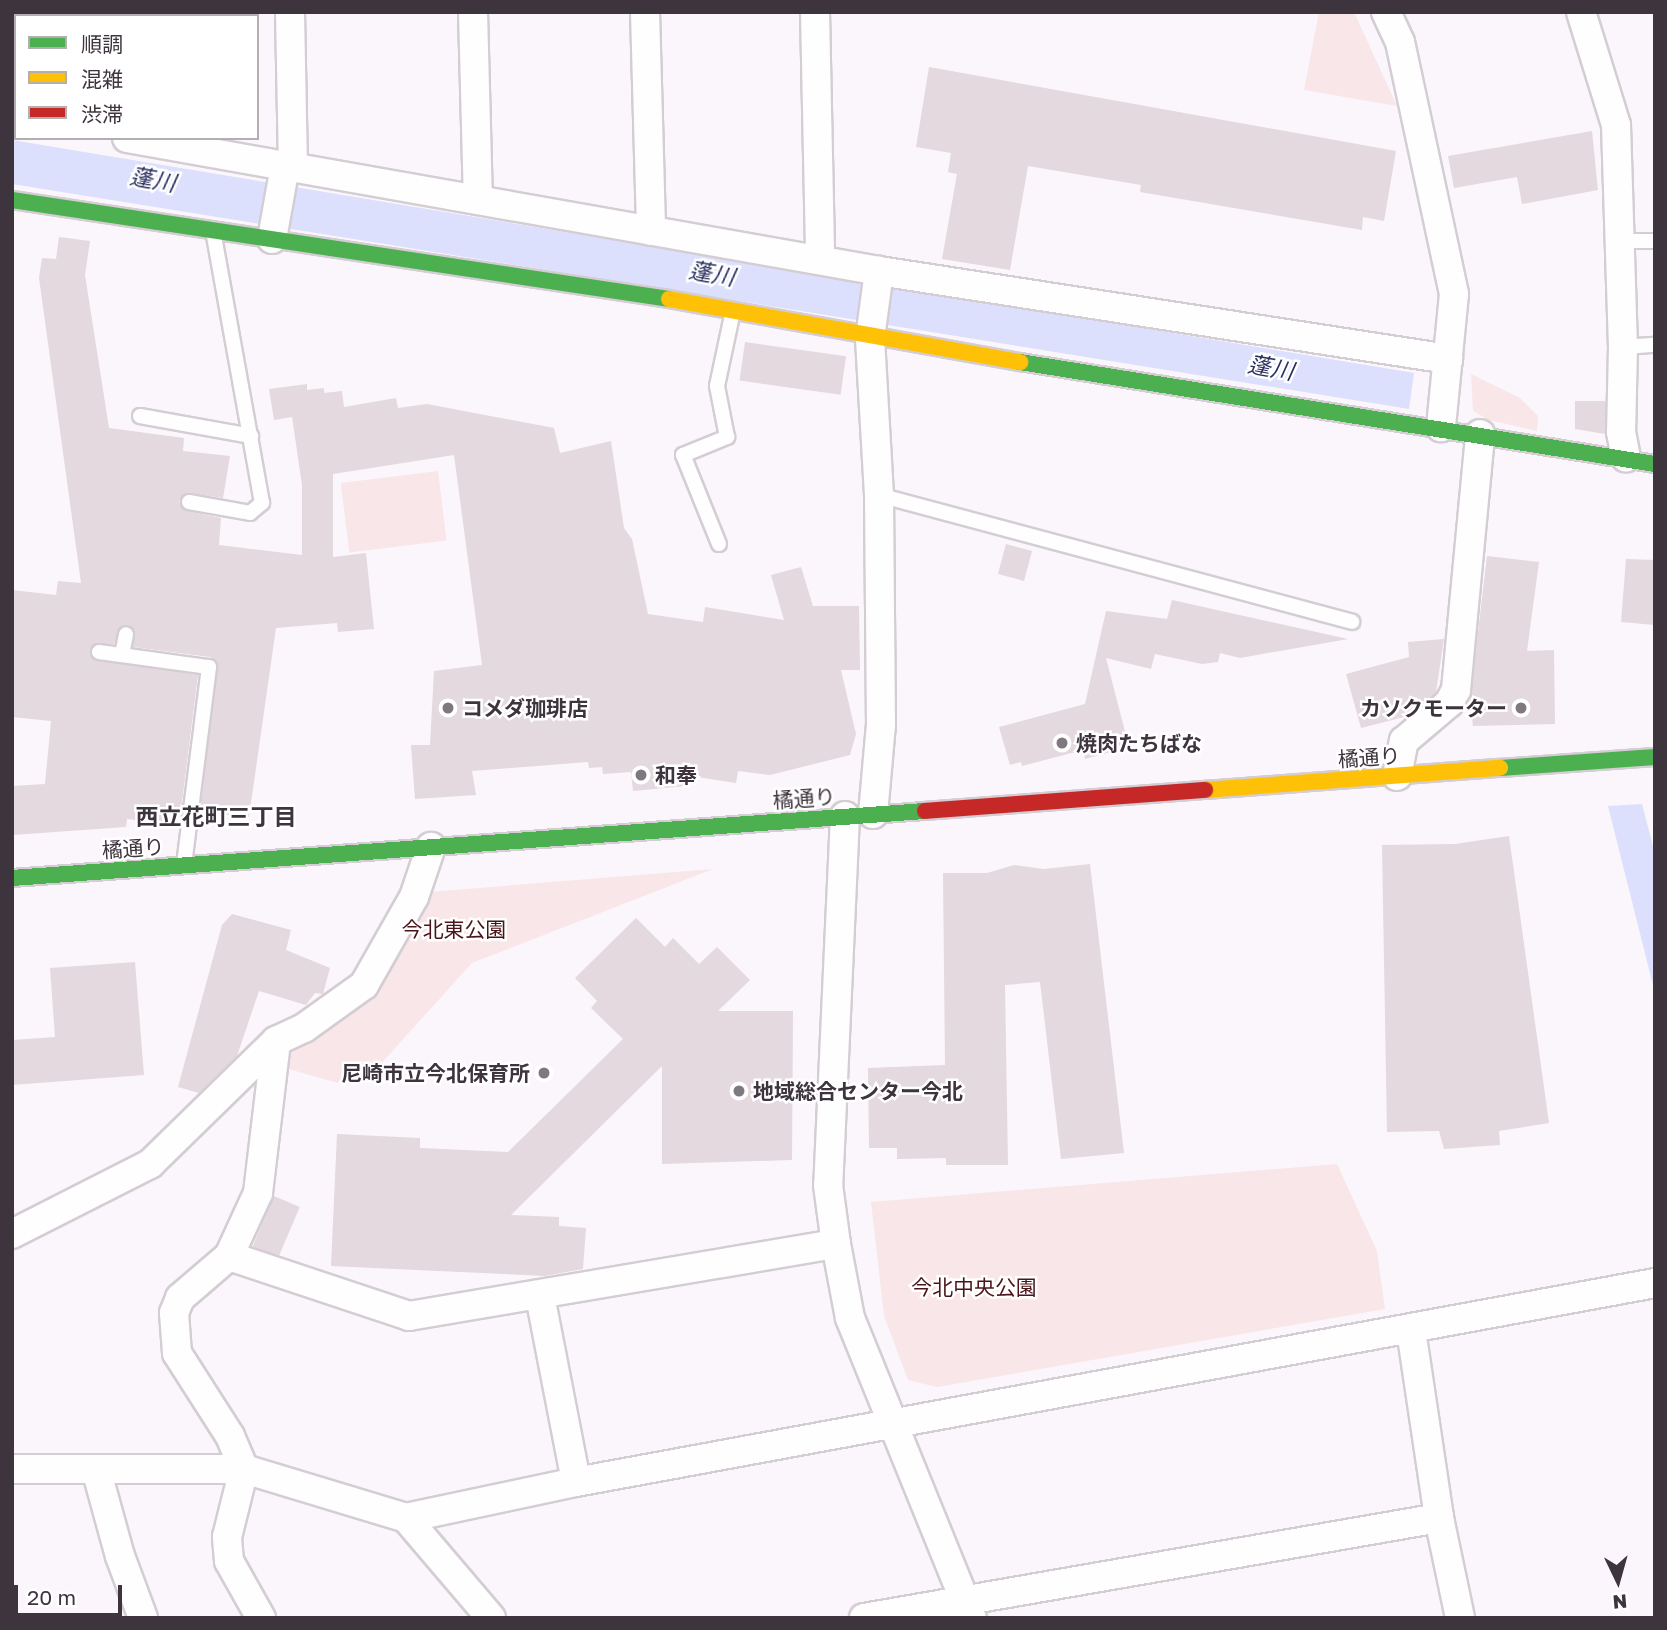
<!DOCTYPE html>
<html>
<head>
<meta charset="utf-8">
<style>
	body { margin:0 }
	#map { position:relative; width:1667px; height:1630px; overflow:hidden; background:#fbf6fb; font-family:"Golos Text","Noto Sans JP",sans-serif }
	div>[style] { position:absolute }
	.green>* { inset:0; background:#f9e6e8; transform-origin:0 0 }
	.water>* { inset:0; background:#dce0fc }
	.building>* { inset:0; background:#e3d9de; transform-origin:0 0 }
	.roads { filter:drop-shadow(2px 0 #d4cdd4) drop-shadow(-2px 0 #d4cdd4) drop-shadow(0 2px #d4cdd4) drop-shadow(0 -2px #d4cdd4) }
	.lane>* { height:14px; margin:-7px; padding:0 7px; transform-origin:7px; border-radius:7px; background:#fefefe }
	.street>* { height:28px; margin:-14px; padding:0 14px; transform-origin:14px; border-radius:14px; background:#fefefe }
	.fast>* { height:16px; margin:-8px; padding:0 8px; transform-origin:8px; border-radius:8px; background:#4caf50 }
	.slow>* { height:16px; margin:-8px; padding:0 8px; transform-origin:8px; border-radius:8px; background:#ffc107 }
	.jam>* { height:16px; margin:-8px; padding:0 8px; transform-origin:8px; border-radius:8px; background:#c62828 }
	.dots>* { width:19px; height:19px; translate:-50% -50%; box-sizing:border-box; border:4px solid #fff; border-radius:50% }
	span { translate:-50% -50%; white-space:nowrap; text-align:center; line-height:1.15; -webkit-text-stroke:5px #fff; paint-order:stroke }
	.poi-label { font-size:21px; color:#3e343e; font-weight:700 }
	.left { translate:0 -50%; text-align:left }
	.right { translate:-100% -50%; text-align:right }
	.street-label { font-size:21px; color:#3e343e }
	.park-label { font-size:21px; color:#4a1419 }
	.water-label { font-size:23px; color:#2c305f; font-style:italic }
	.neighbourhood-label { font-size:23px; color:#3e343e; font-weight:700 }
	.frame { position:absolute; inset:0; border:14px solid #3e343e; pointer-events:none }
	.legend { position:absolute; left:14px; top:14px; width:245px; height:126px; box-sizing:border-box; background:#fff; border:2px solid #b2aeb2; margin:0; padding:9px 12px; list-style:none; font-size:21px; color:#3e343e }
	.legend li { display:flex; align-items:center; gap:14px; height:35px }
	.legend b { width:35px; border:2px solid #b2aeb2 }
	.north { position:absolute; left:1583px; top:1546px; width:70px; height:70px; -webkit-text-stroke:5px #fff; paint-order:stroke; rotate:175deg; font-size:19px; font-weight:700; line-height:28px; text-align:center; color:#3e343e }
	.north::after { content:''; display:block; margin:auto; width:24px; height:32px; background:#3e343e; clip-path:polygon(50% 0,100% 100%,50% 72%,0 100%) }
	.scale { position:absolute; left:14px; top:1585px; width:108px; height:32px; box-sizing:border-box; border:4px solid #3e343e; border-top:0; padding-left:9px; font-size:21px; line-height:24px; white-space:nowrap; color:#3e343e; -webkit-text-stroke:5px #fff; paint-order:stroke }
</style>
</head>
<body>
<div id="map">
	<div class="green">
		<div style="clip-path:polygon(1319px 12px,1354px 12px,1397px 106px,1304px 90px)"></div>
		<div style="clip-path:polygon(1471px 374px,1520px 398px,1538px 416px,1537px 431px,1489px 420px,1473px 411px)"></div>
		<div style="left:438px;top:471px;width:70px;height:98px;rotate:83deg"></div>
		<div style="clip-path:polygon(713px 869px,472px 963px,368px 1078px,345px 1085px,285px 1068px,288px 1044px,375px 986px,429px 892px)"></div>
		<div style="clip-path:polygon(1337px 1164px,1377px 1251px,1385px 1309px,937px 1387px,908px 1380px,884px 1316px,871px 1202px)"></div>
	</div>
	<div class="water">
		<div style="clip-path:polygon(12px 140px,1414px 373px,1409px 409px,12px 184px)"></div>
		<div style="clip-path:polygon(1642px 804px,1655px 854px,1655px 993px,1608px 806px)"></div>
	</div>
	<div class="building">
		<div style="clip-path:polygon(929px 67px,1396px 151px,1384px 221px,1363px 217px,1362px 230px,1140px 192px,1141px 185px,1028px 166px,1010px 270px,942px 259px,957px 174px,948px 172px,951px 153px,916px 147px)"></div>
		<div style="clip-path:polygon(1592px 131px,1598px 190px,1522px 204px,1517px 177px,1454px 188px,1448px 156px)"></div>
		<div style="clip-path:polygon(59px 237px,90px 241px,85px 275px,109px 428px,184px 438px,183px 451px,230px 456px,223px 498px,190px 493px,179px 501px,187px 511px,221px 518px,219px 545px,302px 555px,302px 485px,292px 417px,274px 420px,269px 389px,307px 384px,307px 390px,324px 388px,324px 393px,342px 391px,344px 407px,396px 398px,398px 408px,427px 404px,554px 428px,560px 453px,611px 441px,624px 528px,632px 539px,648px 614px,703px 622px,705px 607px,784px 620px,771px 575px,801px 567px,813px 606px,859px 606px,860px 670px,841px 670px,856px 734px,850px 755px,770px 775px,738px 771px,736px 783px,684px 775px,686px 786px,633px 791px,631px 772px,603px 774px,602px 767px,589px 768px,588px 762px,472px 771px,476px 795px,415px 799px,411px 745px,430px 745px,434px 671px,482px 665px,454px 455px,333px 474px,333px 557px,366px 553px,374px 629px,338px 632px,337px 623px,276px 628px,249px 817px,200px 812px,218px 663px,210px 657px,133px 647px,135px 630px,123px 625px,114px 644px,92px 646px,93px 659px,198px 675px,181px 810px,170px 809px,163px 823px,127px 819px,126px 827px,12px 835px,12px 786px,45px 784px,51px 721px,12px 717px,12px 590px,56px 595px,58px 581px,81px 583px,39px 278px,42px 258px,56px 259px)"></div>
		<div style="left:745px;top:342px;width:102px;height:39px;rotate:8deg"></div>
		<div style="clip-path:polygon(1575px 401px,1605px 401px,1605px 434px,1575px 429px)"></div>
		<div style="left:1006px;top:544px;width:27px;height:31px;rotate:15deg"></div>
		<div style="clip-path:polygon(1487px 556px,1539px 562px,1527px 651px,1554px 650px,1555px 724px,1473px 726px,1470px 700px)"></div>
		<div style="clip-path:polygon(1626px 559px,1655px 560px,1655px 625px,1621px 622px)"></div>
		<div style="clip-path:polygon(1172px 600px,1348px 639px,1240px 658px,1220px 653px,1218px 662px,1202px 664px,1155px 654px,1151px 669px,1106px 658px,1129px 747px,1085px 759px,1083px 750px,1022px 766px,1021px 762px,1010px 765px,999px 727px,1085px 704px,1106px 611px,1167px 619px)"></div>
		<div style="clip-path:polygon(1444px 639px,1436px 692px,1408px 716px,1361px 728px,1346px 674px,1409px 657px,1408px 642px)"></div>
		<div style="clip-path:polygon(1509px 836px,1549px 1123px,1499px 1131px,1500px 1145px,1444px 1149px,1439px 1131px,1387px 1132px,1382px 845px,1455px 844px)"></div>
		<div style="clip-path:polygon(1090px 864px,1124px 1153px,1061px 1159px,1040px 982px,1005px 985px,1008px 1165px,946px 1165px,946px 1158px,897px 1159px,897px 1148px,869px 1148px,868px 1068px,945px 1065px,943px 873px,987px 873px,1014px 865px,1044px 869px)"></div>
		<div style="clip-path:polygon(232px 914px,291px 930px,286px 950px,330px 968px,323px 994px,315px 993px,306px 1005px,259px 991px,237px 1056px,199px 1093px,178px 1087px,222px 925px)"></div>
		<div style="clip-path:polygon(636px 918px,665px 947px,673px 938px,699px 964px,717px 947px,750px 980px,718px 1011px,793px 1011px,792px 1160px,662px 1164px,662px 1066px,511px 1215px,559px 1217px,559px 1226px,586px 1228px,583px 1269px,545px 1276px,331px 1266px,337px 1134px,420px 1138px,420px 1148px,508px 1152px,623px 1039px,591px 1008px,597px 1001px,575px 978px)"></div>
		<div style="clip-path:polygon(135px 962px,144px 1075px,12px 1085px,12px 1040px,55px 1037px,50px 968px)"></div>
		<div style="left:274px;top:1196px;width:28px;height:55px;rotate:23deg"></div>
	</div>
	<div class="roads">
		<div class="lane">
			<div style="left:1621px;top:241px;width:34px"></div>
			<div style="left:1623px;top:347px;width:32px;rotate:-4deg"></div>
			<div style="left:140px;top:416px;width:113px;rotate:10.2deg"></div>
			<div style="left:879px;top:495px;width:490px;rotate:15deg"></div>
			<div style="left:189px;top:502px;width:62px;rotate:10.2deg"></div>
			<div style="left:250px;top:513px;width:16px;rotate:-40deg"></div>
			<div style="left:262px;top:503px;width:276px;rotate:-100.2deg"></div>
			<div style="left:719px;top:544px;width:96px;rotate:-112deg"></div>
			<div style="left:683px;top:455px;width:48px;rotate:-22.2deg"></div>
			<div style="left:727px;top:437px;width:52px;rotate:-101.1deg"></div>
			<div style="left:717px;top:386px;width:77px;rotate:-78deg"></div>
			<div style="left:99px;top:652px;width:111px;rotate:7.8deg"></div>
			<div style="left:209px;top:667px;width:199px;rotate:97.2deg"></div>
			<div style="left:122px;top:655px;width:21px;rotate:-79deg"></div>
		</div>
		<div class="street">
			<div style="left:290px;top:12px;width:156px;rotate:88.9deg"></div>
			<div style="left:473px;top:12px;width:188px;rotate:88.5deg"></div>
			<div style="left:645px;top:12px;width:219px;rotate:88.4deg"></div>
			<div style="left:815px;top:12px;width:248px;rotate:88.8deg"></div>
			<div style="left:1386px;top:12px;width:33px;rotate:65deg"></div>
			<div style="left:1400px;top:42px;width:258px;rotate:77.9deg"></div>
			<div style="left:1454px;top:294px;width:134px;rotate:95.6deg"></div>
			<div style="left:1581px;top:12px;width:118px;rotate:72.8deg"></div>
			<div style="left:1616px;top:125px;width:222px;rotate:88.2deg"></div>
			<div style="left:1623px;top:347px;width:85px;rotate:91.3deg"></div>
			<div style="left:1621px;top:432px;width:26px;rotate:79deg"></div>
			<div style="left:12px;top:118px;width:4px"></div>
			<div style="left:127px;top:138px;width:764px;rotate:10.03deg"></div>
			<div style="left:879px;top:271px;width:576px;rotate:8.79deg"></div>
			<div style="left:272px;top:239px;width:74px;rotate:-79.9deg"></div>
			<div style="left:1397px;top:776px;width:36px;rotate:-79deg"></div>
			<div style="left:1404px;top:741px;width:59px;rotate:-40.2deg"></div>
			<div style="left:1449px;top:703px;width:15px;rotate:-62deg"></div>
			<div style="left:1456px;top:690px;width:257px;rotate:-84.6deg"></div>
			<div style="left:873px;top:814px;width:89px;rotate:-84.9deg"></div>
			<div style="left:881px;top:725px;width:230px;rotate:-90.5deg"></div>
			<div style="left:879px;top:495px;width:157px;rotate:-93.3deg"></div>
			<div style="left:870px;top:338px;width:68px;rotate:-82.3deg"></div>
			<div style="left:845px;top:816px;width:369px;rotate:92.6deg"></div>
			<div style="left:828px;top:1185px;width:60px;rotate:82.3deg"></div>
			<div style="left:836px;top:1244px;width:75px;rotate:79.3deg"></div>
			<div style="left:850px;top:1318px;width:324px;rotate:67.9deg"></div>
			<div style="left:12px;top:1234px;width:155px;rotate:-26.9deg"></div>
			<div style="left:150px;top:1164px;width:176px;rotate:-44.3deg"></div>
			<div style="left:276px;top:1041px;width:31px;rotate:-25deg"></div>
			<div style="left:304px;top:1028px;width:74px;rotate:-35.6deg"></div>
			<div style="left:364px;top:985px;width:101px;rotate:-60.4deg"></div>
			<div style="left:414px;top:897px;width:53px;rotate:-71.2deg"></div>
			<div style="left:229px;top:1256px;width:190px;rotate:18.4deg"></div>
			<div style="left:409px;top:1316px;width:433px;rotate:-9.6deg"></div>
			<div style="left:540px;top:1296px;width:189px;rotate:79deg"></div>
			<div style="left:1411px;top:1330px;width:190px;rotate:81.5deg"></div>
			<div style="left:1439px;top:1518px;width:102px;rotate:78.1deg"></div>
			<div style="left:12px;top:1469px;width:232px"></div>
			<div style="left:244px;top:1469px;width:169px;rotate:16.8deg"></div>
			<div style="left:406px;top:1518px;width:131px;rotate:49.6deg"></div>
			<div style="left:96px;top:1469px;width:90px;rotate:74.6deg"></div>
			<div style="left:120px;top:1556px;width:66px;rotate:69.6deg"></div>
			<div style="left:406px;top:1518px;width:174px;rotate:-12deg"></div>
			<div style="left:576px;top:1482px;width:1097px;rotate:-10.45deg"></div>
			<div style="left:261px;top:1618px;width:65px;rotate:-119.3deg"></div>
			<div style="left:229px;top:1561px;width:24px;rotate:-95deg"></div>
			<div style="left:227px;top:1537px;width:70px;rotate:-76deg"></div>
			<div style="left:244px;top:1469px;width:36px;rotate:-113deg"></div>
			<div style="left:230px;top:1436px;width:98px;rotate:-122.6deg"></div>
			<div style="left:177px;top:1353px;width:40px;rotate:-94.3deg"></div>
			<div style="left:174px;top:1313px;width:16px;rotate:-68deg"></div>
			<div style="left:180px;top:1298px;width:65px;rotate:-40.6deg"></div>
			<div style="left:229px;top:1256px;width:69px;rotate:-65.3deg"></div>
			<div style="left:258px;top:1193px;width:153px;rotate:-83.2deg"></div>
			<div style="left:864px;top:1618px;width:584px;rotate:-9.87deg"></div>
		</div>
		<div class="fast">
			<div style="left:12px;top:200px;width:664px;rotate:8.57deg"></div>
			<div style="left:1020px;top:362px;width:643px;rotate:9.13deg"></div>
			<div style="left:1500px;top:768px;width:155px;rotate:-4.1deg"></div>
			<div style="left:12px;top:878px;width:915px;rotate:-4.2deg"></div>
		</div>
		<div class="slow">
			<div style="left:669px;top:299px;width:357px;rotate:10.2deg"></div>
			<div style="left:1205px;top:790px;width:296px;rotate:-4.3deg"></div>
		</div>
		<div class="jam">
			<div style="left:925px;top:811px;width:281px;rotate:-4.3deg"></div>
		</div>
	</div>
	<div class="dots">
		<div style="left:448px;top:708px;background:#807880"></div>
		<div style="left:1521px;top:708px;background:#807880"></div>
		<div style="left:1062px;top:743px;background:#807880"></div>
		<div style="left:641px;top:775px;background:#807880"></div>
		<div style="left:544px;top:1073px;background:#807880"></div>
		<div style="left:739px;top:1091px;background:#807880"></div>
	</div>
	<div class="poi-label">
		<span class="left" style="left:462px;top:708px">コメダ珈琲店</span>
		<span class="right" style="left:1507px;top:708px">カソクモーター</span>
		<span class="left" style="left:1076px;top:743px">焼肉たちばな</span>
		<span class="left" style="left:655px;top:775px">和奉</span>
		<span class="right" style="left:530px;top:1073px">尼崎市立今北保育所</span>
		<span class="left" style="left:753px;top:1091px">地域総合センター今北</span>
	</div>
	<div class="street-label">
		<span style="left:1369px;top:757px;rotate:-4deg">橘通り</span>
		<span style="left:804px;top:798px;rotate:-4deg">橘通り</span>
		<span style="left:133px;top:848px;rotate:-4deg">橘通り</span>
	</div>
	<div class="park-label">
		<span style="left:454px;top:929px">今北東公園</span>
		<span style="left:974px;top:1287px">今北中央公園</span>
	</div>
	<div class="water-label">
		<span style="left:153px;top:179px;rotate:10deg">蓬川</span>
		<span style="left:712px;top:273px;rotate:10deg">蓬川</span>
		<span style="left:1271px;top:367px;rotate:10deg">蓬川</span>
	</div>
	<div class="neighbourhood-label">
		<span style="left:216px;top:816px">西立花町三丁目</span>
	</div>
	<div class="frame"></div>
	<ul class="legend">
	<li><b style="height:9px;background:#4caf50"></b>順調</li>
	<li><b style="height:9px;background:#ffc107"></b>混雑</li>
	<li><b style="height:9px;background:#c62828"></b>渋滞</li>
	</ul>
	<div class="north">N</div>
	<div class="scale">20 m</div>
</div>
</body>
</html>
